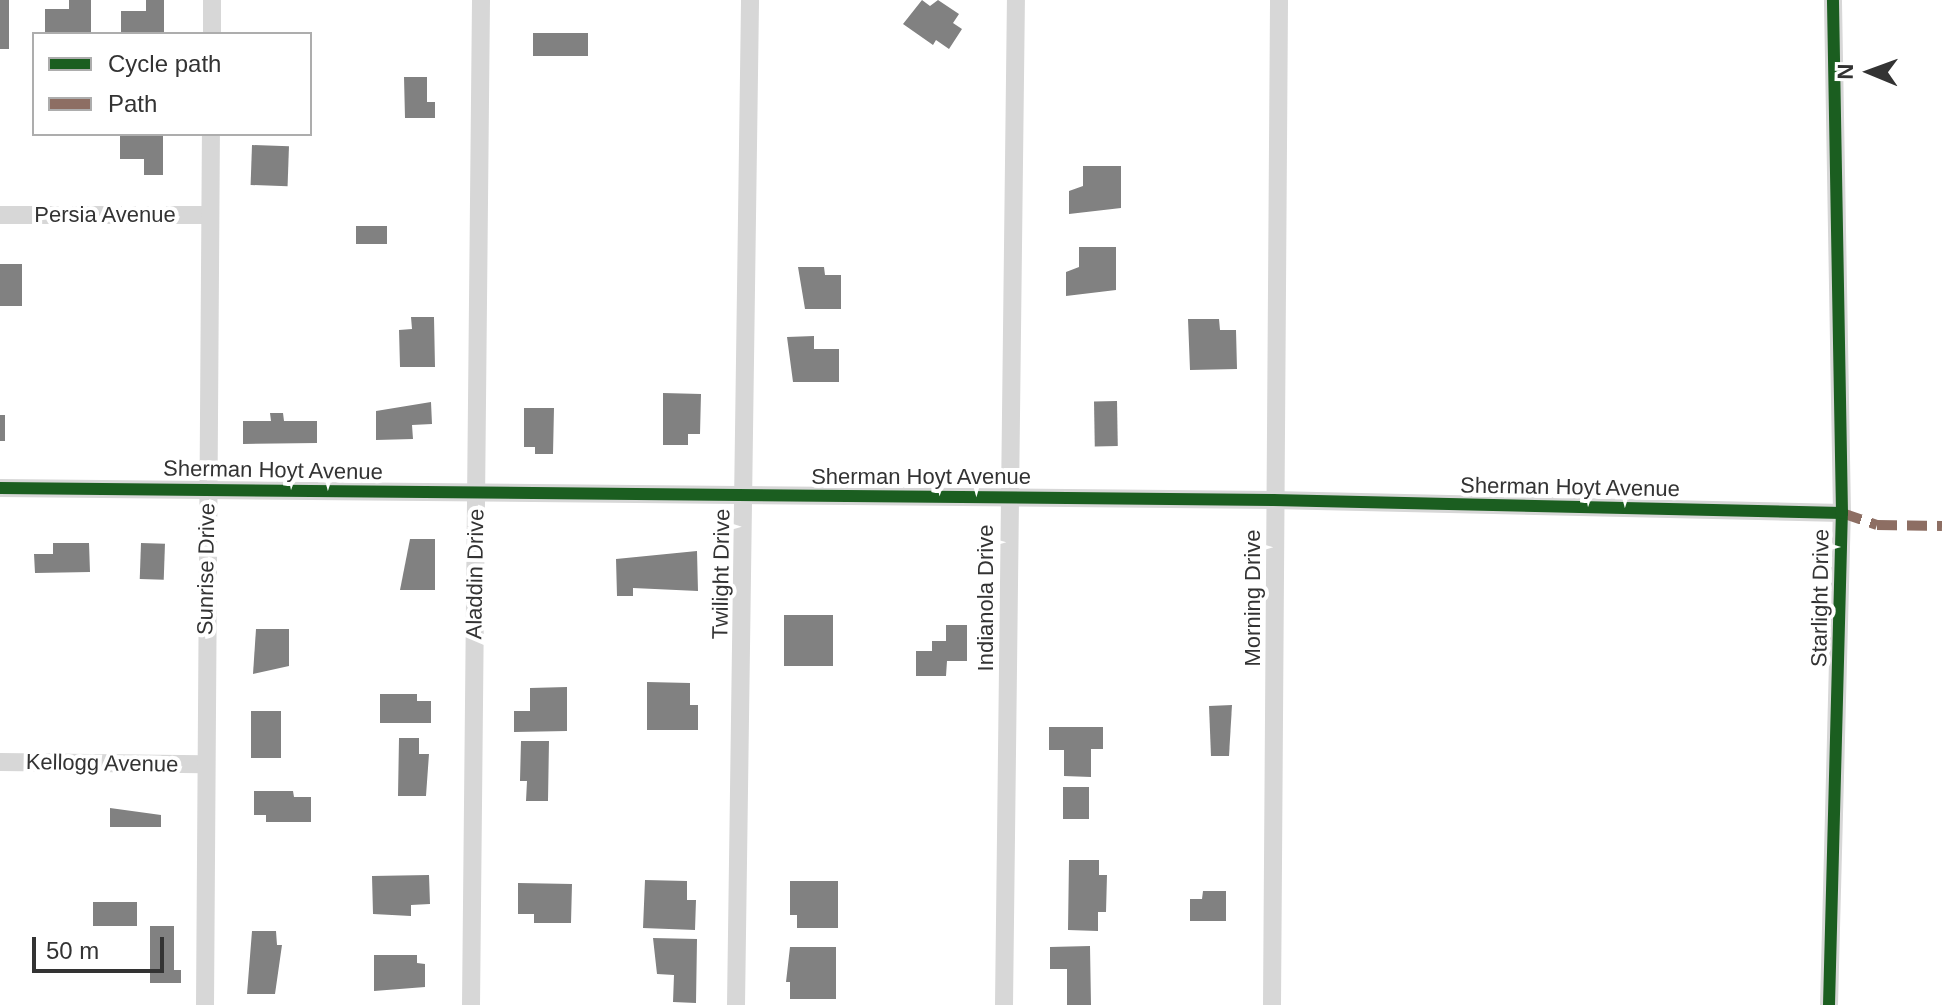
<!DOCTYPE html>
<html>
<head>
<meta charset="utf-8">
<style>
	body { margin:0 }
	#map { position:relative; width:1942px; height:1005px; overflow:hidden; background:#fff; font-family:Arial,sans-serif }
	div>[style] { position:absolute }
	.building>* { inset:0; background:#818181; transform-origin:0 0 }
	.minor>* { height:18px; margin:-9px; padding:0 9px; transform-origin:9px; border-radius:9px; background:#d7d7d7 }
	.quiet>* { height:10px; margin-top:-5px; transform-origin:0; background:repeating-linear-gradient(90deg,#8d6e63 0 20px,transparent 0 30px) }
	.cycleway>* { height:12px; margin:-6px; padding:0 6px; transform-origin:6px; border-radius:6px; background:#1b5e20 }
	span { translate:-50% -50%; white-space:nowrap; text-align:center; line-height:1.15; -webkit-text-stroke:8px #fff; paint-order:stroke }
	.street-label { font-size:22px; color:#333 }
	.legend { position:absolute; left:32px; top:32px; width:280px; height:104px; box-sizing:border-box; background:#fff; border:2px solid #adadad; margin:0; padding:10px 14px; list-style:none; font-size:24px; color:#333 }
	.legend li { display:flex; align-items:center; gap:16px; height:40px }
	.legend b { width:40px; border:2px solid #adadad }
	.north { position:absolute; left:1830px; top:32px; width:80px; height:80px; -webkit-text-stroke:6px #fff; paint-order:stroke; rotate:271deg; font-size:22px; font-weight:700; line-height:32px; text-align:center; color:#333 }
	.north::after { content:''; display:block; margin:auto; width:28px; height:36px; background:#333; clip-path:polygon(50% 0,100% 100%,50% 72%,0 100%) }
	.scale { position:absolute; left:32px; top:937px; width:132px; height:36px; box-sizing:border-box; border:4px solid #333; border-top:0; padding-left:10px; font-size:24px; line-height:28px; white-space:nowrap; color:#333; -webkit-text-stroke:6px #fff; paint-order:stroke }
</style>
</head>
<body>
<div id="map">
	<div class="building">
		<div style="left:0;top:0;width:9px;height:49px"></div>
		<div style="clip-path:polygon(69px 0,91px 0,91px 34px,45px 34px,45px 9px,69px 9px)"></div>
		<div style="clip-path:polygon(146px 0,164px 0,164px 34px,121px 34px,121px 11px,146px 11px)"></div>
		<div style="clip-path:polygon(922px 0,930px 6px,938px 0,959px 14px,953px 23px,962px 29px,949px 49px,936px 40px,933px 45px,903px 24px)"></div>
		<div style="left:533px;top:33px;width:55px;height:23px"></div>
		<div style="clip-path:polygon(404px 77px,427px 77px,427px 102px,435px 102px,435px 118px,405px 118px)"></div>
		<div style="clip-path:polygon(120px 134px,163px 134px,163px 175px,144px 175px,144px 159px,120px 159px)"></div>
		<div style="left:252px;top:145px;width:37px;height:40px;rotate:2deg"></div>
		<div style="clip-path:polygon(1083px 166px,1121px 166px,1121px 208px,1069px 214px,1069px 191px,1083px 186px)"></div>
		<div style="left:356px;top:226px;width:31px;height:18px"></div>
		<div style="clip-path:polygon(1079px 247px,1116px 247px,1116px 290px,1066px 296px,1066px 272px,1079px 267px)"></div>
		<div style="left:0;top:264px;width:22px;height:42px"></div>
		<div style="clip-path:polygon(798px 267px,824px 267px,825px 275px,841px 275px,841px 309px,805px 309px)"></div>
		<div style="clip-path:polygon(411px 317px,434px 317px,435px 367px,400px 367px,399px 330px,412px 329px)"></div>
		<div style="clip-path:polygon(1188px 319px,1219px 319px,1220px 330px,1236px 330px,1237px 369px,1190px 370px)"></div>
		<div style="clip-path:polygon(814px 336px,814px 349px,839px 349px,839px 382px,793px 382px,787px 337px)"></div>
		<div style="clip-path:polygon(663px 393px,701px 394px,700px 434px,688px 434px,688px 445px,663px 445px)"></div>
		<div style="left:1117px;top:401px;width:45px;height:23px;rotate:89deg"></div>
		<div style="clip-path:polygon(431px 402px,432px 424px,412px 425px,413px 439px,376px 440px,376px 411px)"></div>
		<div style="clip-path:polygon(524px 408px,554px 408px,553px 454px,535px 454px,535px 447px,524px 447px)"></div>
		<div style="clip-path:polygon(270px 413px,283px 413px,284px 421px,317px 421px,317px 443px,243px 444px,243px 421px,271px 421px)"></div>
		<div style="left:0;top:415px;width:5px;height:26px"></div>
		<div style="clip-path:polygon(410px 539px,435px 539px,435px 590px,400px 590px)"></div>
		<div style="clip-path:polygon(53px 543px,89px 543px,90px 572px,35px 573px,34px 554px,53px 554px)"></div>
		<div style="left:141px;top:543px;width:24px;height:36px;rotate:2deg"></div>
		<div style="clip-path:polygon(697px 551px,698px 591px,633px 588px,633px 596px,617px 596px,616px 559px)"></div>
		<div style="left:784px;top:615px;width:49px;height:51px"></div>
		<div style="clip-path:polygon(946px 625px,967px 625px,967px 661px,947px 661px,946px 676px,916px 676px,916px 651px,932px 651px,932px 641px,946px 641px)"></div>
		<div style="clip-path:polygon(256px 629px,289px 629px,289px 666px,253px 674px)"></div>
		<div style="clip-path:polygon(647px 682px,690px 683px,690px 705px,698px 705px,698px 730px,647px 730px)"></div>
		<div style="clip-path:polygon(567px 687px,567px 731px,514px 732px,514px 711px,530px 711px,530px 688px)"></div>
		<div style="clip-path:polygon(380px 694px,417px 694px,417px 701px,431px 701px,431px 723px,380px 723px)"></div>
		<div style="clip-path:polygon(1232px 705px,1229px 756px,1211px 756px,1209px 706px)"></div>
		<div style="left:251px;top:711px;width:30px;height:47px"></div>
		<div style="clip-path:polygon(1049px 727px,1103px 727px,1103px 749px,1091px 749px,1091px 777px,1064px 776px,1064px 750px,1049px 750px)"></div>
		<div style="clip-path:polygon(399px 738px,419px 738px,419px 754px,429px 754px,426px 796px,398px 796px)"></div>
		<div style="clip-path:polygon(521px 741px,549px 741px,548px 801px,526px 801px,527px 781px,520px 781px)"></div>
		<div style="left:1063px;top:787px;width:26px;height:32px"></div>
		<div style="clip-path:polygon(254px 791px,293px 791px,294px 797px,311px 797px,311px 822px,266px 822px,266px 815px,254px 815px)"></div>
		<div style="clip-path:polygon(110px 808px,161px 815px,161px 827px,110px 827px)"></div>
		<div style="clip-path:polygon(1069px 860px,1099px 860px,1099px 875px,1107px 875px,1106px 912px,1098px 912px,1098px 931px,1068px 930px)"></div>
		<div style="clip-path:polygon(429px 875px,430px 904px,411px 905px,411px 916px,373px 914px,372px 876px)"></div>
		<div style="clip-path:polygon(645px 880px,687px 881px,687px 900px,696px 900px,695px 930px,643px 928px)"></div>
		<div style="clip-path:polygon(790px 881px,838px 881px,838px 928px,797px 928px,797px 915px,790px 915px)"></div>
		<div style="clip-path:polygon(518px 883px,572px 884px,571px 923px,534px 923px,534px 914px,518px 914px)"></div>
		<div style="clip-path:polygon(1203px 891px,1226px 891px,1226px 921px,1190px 921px,1190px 899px,1202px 899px)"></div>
		<div style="left:137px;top:902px;width:24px;height:44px;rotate:90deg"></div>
		<div style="clip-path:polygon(150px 926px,174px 926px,174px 970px,181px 970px,181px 983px,150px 983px)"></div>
		<div style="clip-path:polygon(252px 931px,276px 931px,277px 945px,282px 945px,275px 994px,247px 994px)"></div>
		<div style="clip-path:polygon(653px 938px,697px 939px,696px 1003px,673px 1002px,674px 975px,657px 974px)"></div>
		<div style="clip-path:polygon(1090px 946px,1091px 1005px,1067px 1005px,1067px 969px,1050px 969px,1050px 947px)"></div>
		<div style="clip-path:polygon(790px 947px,836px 947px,836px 999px,790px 999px,790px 982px,786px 982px)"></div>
		<div style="clip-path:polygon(374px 955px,417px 955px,417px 963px,425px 964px,425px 987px,374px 991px)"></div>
	</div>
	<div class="minor">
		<div style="left:212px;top:34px;width:34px;rotate:-90deg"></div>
		<div style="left:0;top:215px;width:209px"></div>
		<div style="left:0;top:488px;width:1273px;rotate:0.54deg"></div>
		<div style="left:1273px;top:500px;width:569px;rotate:1.31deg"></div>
		<div style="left:0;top:762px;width:204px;rotate:0.6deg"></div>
		<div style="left:205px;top:1005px;width:871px;rotate:-89.61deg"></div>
		<div style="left:471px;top:1005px;width:1005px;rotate:-89.43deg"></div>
		<div style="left:736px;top:1005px;width:1005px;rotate:-89.2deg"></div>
		<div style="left:1004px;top:1005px;width:1005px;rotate:-89.32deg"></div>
		<div style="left:1272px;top:1005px;width:1005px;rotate:-89.6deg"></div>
		<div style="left:1829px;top:1005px;width:492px;rotate:-88.5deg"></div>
		<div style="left:1842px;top:513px;width:513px;rotate:-91.01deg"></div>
	</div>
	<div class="quiet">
		<div style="left:1842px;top:513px;width:37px;rotate:19deg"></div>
		<div style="left:1877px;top:525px;width:65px;rotate:0.9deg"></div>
	</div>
	<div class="cycleway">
		<div style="left:0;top:488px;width:1273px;rotate:0.54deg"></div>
		<div style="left:1273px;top:500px;width:569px;rotate:1.31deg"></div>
		<div style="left:1829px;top:1005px;width:492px;rotate:-88.5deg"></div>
		<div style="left:1842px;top:513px;width:513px;rotate:-91.01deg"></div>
	</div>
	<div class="street-label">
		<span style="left:105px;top:215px">Persia Avenue</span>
		<span style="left:273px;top:470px;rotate:1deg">Sherman Hoyt Avenue</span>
		<span style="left:921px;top:477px">Sherman Hoyt Avenue</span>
		<span style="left:1570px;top:487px;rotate:1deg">Sherman Hoyt Avenue</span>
		<span style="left:206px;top:569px;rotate:-89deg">Sunrise Drive</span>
		<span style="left:475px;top:574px;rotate:-89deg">Aladdin Drive</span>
		<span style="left:721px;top:574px;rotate:-89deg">Twilight Drive</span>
		<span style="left:986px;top:598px;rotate:-90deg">Indianola Drive</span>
		<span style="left:1253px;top:598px;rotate:-90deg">Morning Drive</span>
		<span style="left:1820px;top:598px;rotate:-89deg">Starlight Drive</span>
		<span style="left:102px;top:763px;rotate:1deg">Kellogg Avenue</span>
	</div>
	<ul class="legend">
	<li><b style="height:10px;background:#1b5e20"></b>Cycle path</li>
	<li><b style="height:10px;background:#8d6e63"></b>Path</li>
	</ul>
	<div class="north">N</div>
	<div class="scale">50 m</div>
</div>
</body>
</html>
